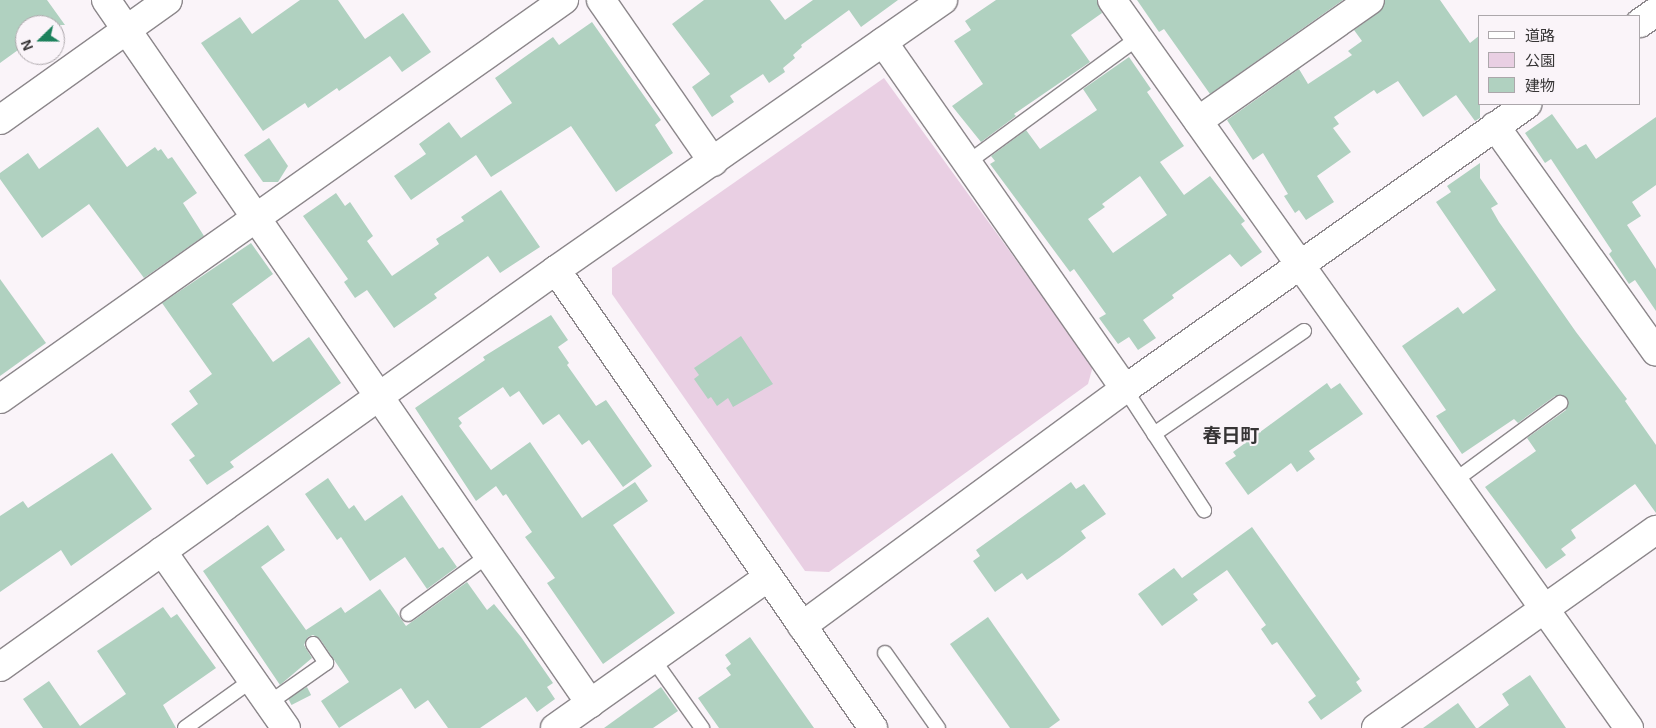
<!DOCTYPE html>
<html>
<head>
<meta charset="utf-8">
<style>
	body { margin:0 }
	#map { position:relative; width:1656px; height:728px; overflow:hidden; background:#faf4f9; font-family:Helvetica,"Noto Sans JP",sans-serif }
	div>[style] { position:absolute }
	.green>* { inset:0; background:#e9cfe3 }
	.building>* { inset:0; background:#b0d1c0; transform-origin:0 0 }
	.roads { filter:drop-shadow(1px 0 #8c878b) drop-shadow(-1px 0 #8c878b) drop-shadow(0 1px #8c878b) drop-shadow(0 -1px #8c878b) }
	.service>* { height:14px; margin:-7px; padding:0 7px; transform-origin:7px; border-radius:7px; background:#fff }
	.minor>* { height:28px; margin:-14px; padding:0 14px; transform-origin:14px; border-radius:14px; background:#fff }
	.tertiary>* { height:28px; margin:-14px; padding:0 14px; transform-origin:14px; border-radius:14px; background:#fff }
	span { translate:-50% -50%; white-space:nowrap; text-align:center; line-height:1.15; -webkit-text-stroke:4px #faf4f9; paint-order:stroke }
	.quarter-label { font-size:19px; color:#363435; font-weight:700 }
	.legend { position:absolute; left:1478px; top:15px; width:162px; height:90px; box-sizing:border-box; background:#faf4f9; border:1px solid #aca7ab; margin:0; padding:6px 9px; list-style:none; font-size:15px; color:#363435 }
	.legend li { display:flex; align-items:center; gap:10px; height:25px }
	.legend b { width:25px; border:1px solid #aca7ab }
	.north { position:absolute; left:15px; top:15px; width:50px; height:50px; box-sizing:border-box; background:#faf4f9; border:1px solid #aca7ab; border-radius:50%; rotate:248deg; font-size:14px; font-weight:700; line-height:20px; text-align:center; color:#363435 }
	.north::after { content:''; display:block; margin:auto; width:18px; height:22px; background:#1c815c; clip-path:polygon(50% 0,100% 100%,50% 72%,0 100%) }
</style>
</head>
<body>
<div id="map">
	<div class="green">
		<div style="clip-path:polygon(884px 78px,1093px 366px,1088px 384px,829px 572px,805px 571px,612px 294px,612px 268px)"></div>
	</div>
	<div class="building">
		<div style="clip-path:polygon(0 0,47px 0,65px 25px,25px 25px,25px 45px,0 63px)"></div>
		<div style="clip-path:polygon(300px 0,338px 0,365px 39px,403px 13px,431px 52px,402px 72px,390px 56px,339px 91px,337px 88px,308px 108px,305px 103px,263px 131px,201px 43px,240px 17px,252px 34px)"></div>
		<div style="clip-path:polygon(704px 0,770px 0,785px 20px,813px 0,898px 0,861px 27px,849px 10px,801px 45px,802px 47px,793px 55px,795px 58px,783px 68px,785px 72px,769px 83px,763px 74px,730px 96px,734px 102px,712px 117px,692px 87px,710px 74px,672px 24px)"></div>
		<div style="clip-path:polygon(996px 0,1097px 0,1102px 13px,1071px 35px,1090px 62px,1014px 114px,1016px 116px,981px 142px,952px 106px,983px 84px,954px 41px,971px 30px,965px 21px)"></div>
		<div style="clip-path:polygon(1137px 0,1343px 0,1210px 94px,1164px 29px,1159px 32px)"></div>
		<div style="clip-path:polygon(1385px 0,1440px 0,1470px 43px,1480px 35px,1480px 118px,1475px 121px,1456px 95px,1423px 117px,1398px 81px,1377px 94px,1374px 90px,1334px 117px,1339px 124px,1333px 128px,1351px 152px,1317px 176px,1334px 202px,1306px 220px,1299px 210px,1295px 213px,1284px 196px,1288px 194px,1263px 153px,1253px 160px,1227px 120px,1299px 69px,1308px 84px,1352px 55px,1348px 51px,1362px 41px,1354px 30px,1379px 12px)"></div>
		<div style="clip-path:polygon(592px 22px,661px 120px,655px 125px,673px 153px,616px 192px,571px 126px,491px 177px,476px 155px,411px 200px,394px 176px,426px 154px,419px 144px,449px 122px,461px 138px,512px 103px,495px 78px,553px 37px,559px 45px)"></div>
		<div style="clip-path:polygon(evenodd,1129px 57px,1151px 89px,1147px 92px,1184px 146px,1160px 162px,1184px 195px,1210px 176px,1245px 221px,1241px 224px,1262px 252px,1241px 267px,1230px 254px,1172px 295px,1174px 298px,1143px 320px,1156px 338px,1138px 350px,1129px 337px,1118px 344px,1099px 318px,1106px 314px,1074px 269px,1070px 272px,990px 164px,995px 161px,991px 156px,1026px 130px,1040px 149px,1097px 110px,1083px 89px,1129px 57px,1140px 176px,1167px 215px,1113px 253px,1088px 219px,1105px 207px,1102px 204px,1140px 176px)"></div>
		<div style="clip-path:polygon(1552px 114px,1577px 149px,1586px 144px,1596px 159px,1656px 117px,1656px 185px,1632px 202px,1641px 216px,1627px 225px,1656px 269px,1656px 311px,1635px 280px,1629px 284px,1609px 254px,1612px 251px,1551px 159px,1545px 163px,1525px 133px)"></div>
		<div style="clip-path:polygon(98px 127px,127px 167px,155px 147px,158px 151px,161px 149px,168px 159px,172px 157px,197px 193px,183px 203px,204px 236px,144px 278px,89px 204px,42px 238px,0 179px,0 173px,28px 153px,39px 169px)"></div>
		<div style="clip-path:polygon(269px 138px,288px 166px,278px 182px,263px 182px,244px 155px)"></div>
		<div style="clip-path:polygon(1480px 163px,1480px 178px,1498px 204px,1491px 208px,1499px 222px,1576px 332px,1627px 399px,1625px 401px,1656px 445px,1656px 513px,1635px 484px,1571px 530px,1576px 538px,1561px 549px,1566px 555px,1546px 569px,1485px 487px,1536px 451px,1527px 438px,1566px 410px,1567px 398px,1555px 396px,1518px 423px,1514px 419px,1462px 454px,1436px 416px,1446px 410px,1402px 346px,1458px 307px,1463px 314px,1496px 290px,1436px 202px,1451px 192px,1447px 186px)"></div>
		<div style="clip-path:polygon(501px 190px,540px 247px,500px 273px,488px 256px,434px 294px,437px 298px,394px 328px,367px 290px,355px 298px,344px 282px,348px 279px,303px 216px,336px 193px,345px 206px,350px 202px,373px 236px,367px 241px,392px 276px,439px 244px,436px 239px,464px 221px,461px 217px)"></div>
		<div style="clip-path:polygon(251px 243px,273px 274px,232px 304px,273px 362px,309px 337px,341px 383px,230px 462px,234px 467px,207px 485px,189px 460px,195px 456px,171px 424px,198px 404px,189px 391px,212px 374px,162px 303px)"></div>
		<div style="clip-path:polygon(0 279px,46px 343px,0 376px)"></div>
		<div style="clip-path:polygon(551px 315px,568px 340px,558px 347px,569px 363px,567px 365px,596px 406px,606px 400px,652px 466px,623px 487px,589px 440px,582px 445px,559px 414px,543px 425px,519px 391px,510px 397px,503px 387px,458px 418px,462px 423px,459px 426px,491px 470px,530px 442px,582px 518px,635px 482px,648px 501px,613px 525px,675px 613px,603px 664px,547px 583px,555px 578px,525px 537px,532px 532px,506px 494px,503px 496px,496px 486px,476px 501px,415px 408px,485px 360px,483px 357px)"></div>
		<div style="clip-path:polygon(741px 336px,773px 384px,733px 407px,728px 398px,717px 406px,711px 397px,708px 399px,694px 379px,699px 375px,694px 368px)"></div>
		<div style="clip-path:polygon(1327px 383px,1331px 389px,1340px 383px,1363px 414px,1309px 451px,1315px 459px,1297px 472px,1291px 463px,1248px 495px,1225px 463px,1236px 456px,1233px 452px)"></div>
		<div style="clip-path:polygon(112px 453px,152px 509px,71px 566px,61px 550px,0 592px,0 516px,23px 501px,28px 508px)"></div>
		<div style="clip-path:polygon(328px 478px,349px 509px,354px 505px,365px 521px,402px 495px,439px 549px,443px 547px,457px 567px,427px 589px,405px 557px,370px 581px,341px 537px,337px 540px,305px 494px)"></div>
		<div style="clip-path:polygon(1071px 482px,1076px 489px,1084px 484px,1106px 514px,1081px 531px,1086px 538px,1059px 558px,1027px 580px,1022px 573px,995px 592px,973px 561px,980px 556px,976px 550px)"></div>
		<div style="clip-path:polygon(268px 525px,285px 550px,261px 567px,306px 630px,341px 607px,345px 613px,380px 589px,406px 626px,467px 582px,487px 610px,494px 604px,521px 637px,553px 683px,547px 687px,555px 699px,537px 712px,526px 697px,480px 728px,448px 728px,428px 700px,415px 709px,401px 688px,339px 728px,321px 701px,349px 682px,320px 639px,313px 635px,308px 637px,304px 645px,312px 658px,280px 685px,203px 571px)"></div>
		<div style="clip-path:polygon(1252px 527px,1360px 679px,1356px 682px,1362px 691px,1321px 720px,1308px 702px,1316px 696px,1277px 642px,1272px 645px,1261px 629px,1266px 625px,1227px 570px,1193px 594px,1198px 600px,1162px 626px,1138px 594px,1174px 568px,1182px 578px)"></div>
		<div style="clip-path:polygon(163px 607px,171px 618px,177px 614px,216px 668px,163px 705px,176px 728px,43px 728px,23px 699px,49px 681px,80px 726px,126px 694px,97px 651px)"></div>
		<div style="clip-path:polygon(988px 617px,1060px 720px,1049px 728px,1010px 728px,950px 644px)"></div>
		<div style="clip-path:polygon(750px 637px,814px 728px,719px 728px,698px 698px,731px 675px,726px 668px,731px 664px,725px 655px)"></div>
		<div style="clip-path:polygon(1530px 675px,1566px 728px,1478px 728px,1509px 705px,1502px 694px)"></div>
		<div style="left:307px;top:687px;width:9px;height:22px;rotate:63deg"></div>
		<div style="clip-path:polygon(661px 687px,678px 711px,653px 728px,604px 728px)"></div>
		<div style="clip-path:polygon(1458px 703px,1476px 728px,1423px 728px)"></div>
	</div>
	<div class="roads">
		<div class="service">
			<div style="left:967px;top:163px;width:213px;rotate:-36.2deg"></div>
			<div style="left:1125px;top:389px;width:145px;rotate:56.9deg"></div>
			<div style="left:1154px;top:434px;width:182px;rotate:-34.5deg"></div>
			<div style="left:1454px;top:481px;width:132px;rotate:-36.3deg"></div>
			<div style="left:408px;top:614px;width:100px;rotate:-36.1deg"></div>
			<div style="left:885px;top:653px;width:92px;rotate:54.8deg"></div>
			<div style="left:653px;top:659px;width:85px;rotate:54.6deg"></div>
			<div style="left:269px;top:703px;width:70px;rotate:-35.1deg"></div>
			<div style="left:326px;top:663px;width:23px;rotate:-124deg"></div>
			<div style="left:185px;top:728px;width:82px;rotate:-35.6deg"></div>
		</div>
		<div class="minor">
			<div style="left:106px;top:0;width:854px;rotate:55.45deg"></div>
			<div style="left:601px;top:0;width:197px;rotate:55.3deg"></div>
			<div style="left:1112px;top:0;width:893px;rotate:54.62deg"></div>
			<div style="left:1640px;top:23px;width:19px;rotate:-35deg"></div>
			<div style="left:883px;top:42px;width:423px;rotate:55.1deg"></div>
			<div style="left:1198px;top:121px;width:210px;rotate:-35.1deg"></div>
			<div style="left:1495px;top:126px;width:277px;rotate:54.5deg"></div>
			<div style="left:556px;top:270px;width:557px;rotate:55.31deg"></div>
			<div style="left:0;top:399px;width:691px;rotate:-35.28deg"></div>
			<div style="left:162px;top:551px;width:216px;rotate:55deg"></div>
			<div style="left:802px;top:626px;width:401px;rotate:-36.3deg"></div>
			<div style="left:1125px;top:389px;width:493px;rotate:-35.3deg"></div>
			<div style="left:0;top:667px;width:683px;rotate:-35.53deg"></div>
			<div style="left:556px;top:270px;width:472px;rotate:-34.9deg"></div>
			<div style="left:555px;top:728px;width:261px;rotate:-35.3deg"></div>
			<div style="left:1376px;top:728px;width:343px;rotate:-35.3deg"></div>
		</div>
		<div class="tertiary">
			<div style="left:0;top:120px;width:206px;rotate:-35.5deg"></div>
		</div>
	</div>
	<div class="quarter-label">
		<span style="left:1231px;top:436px">春日町</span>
	</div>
	<ul class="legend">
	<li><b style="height:6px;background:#fff"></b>道路</li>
	<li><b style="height:14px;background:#e9cfe3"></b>公園</li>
	<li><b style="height:14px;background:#b0d1c0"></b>建物</li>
	</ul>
	<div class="north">N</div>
</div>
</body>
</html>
